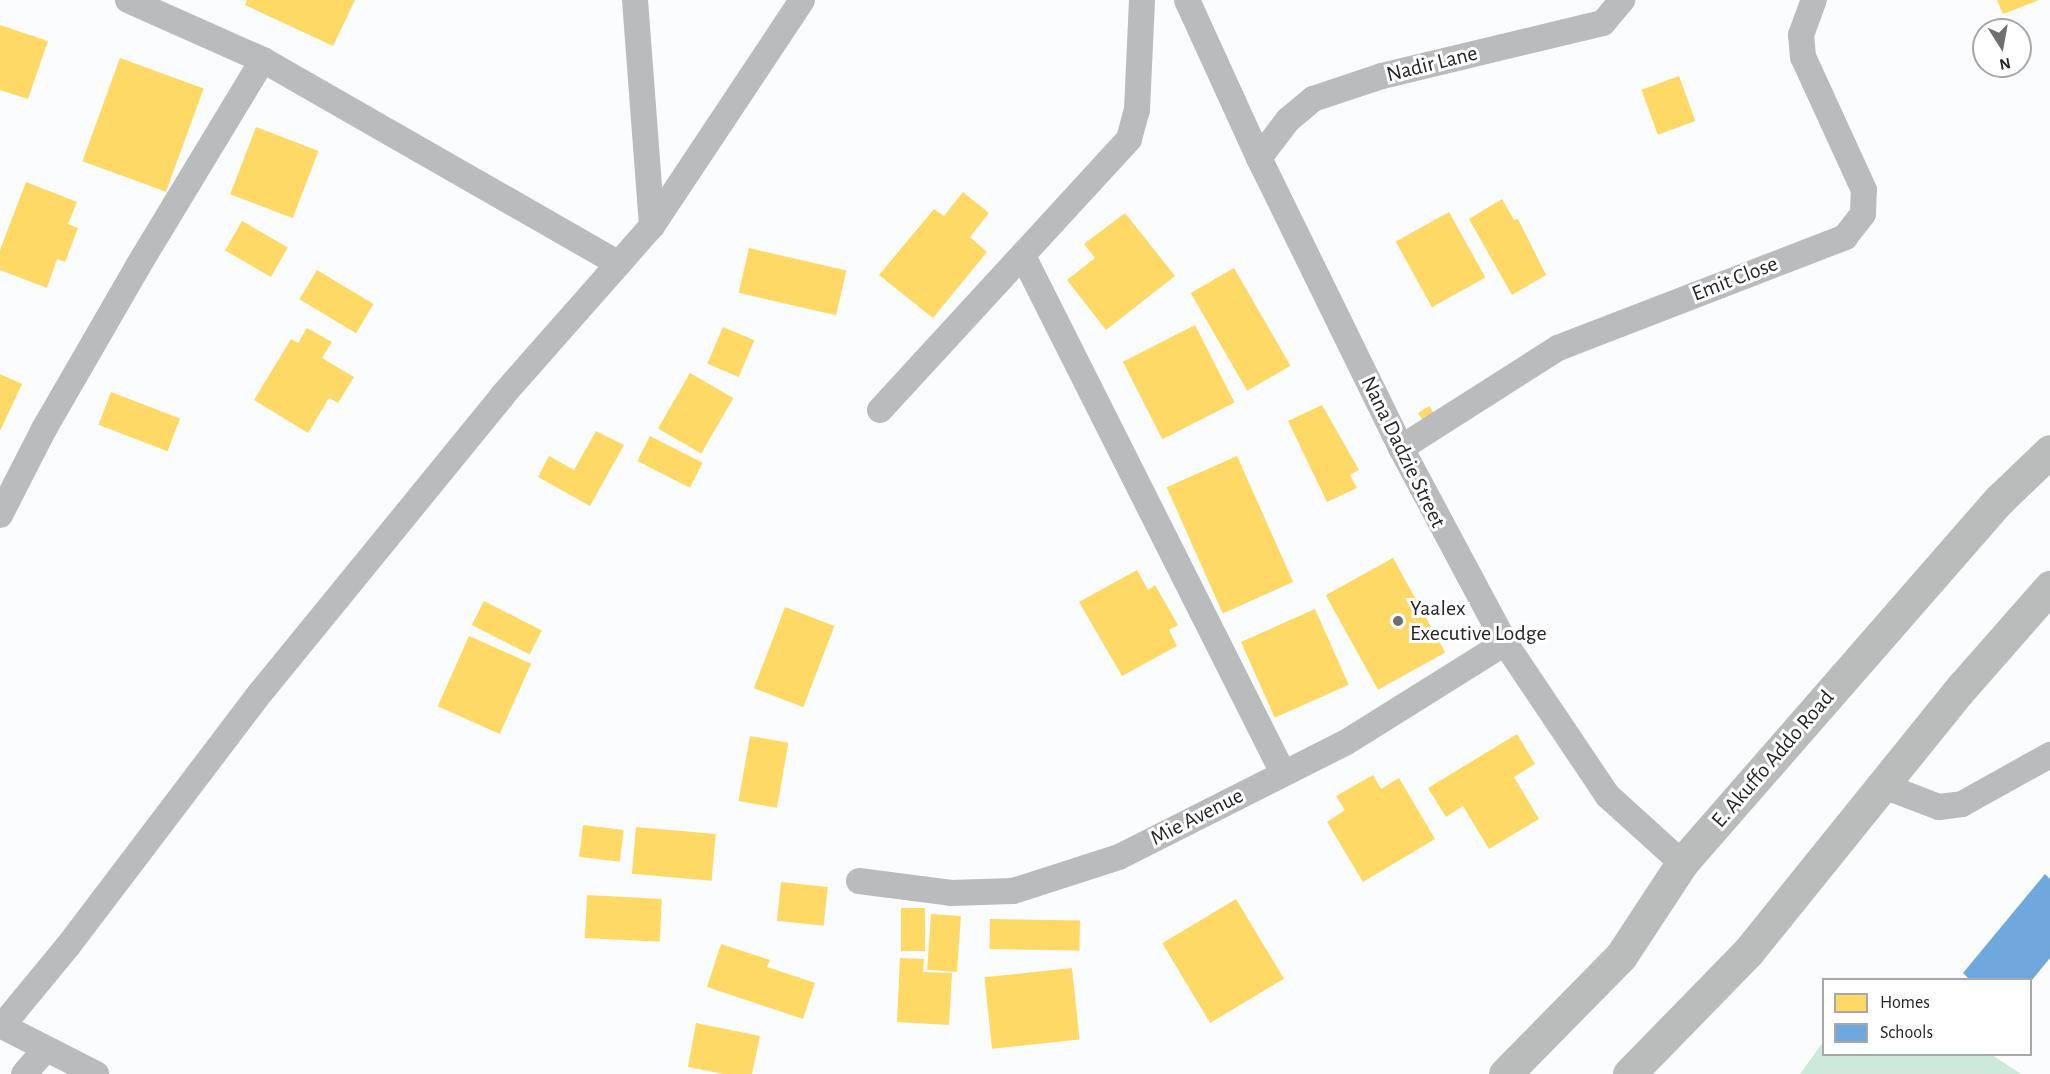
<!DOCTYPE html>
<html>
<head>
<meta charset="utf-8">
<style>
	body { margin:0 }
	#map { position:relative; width:2050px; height:1074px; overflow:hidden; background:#fbfcfe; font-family:"Alegreya Sans",sans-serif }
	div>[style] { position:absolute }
	.green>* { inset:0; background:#cde9d9 }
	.homes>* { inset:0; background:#ffd966; transform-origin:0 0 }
	.schools>* { inset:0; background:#6fa8dc }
	.minor>* { height:26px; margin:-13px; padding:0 13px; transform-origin:13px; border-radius:13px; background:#babbbc }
	.secondary>* { height:33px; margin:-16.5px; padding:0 16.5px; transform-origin:16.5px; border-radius:16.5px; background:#babbbb }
	.dots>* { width:16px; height:16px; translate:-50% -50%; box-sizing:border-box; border:3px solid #fff; border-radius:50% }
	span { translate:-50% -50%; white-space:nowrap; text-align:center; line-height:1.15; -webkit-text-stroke:6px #fff; paint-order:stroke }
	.street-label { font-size:22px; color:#252527 }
	.poi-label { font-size:22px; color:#252527 }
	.left { translate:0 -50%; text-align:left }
	.legend { position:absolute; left:1822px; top:978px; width:210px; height:78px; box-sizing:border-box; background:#fff; border:2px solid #a8a8a9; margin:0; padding:8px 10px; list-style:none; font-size:18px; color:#252527 }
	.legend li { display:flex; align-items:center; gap:12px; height:30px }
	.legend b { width:30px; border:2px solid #a8a8a9 }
	.north { position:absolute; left:1972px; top:18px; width:60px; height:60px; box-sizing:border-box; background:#fff; border:2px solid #a8a8a9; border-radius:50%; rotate:169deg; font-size:16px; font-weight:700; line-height:24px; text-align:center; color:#252527 }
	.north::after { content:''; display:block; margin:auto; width:21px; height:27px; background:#707072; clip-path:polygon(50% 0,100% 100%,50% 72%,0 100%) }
</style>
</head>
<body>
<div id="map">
	<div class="green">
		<div style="clip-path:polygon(1823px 1042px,1824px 1054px,1992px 1055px,2021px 1074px,1800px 1074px)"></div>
	</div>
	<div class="homes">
		<div style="clip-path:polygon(247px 0,355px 0,333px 46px,245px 5px)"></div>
		<div style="clip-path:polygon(1997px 0,2039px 0,2003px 14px)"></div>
		<div style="clip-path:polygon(0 25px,48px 41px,28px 99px,0 90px)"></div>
		<div style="left:120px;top:58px;width:89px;height:110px;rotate:20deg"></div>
		<div style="left:1679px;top:76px;width:48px;height:40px;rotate:70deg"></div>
		<div style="left:256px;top:127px;width:67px;height:72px;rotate:21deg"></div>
		<div style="clip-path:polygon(26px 182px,77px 202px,68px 224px,78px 228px,65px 262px,57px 259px,47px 288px,0 270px,0 250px)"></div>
		<div style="clip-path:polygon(963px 192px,989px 213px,970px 237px,987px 252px,933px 318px,879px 275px,934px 209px,944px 216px)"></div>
		<div style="clip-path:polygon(1502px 199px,1514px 220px,1518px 219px,1546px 275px,1512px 295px,1469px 219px)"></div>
		<div style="left:1449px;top:212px;width:75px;height:61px;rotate:61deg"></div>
		<div style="clip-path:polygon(1125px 213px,1175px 276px,1106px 330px,1067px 280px,1095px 258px,1084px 244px)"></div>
		<div style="left:242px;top:221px;width:53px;height:34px;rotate:30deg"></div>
		<div style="left:749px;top:248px;width:100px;height:46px;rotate:13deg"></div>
		<div style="left:1234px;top:268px;width:113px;height:50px;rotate:60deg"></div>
		<div style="left:317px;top:270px;width:66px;height:34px;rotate:31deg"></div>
		<div style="left:1195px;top:325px;width:87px;height:81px;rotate:63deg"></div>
		<div style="left:723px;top:327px;width:34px;height:40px;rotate:23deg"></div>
		<div style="clip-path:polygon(307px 328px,332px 342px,322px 358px,354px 377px,338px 403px,329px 398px,308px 433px,254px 400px,291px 339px,298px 343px)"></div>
		<div style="left:690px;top:373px;width:50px;height:64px;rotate:30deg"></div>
		<div style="clip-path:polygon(0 374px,22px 384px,0 431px)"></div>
		<div style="left:111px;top:392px;width:74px;height:35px;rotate:21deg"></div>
		<div style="clip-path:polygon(1322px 405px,1359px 470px,1350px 475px,1357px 488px,1327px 502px,1288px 421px)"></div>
		<div style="left:1429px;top:406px;width:17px;height:13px;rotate:57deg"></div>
		<div style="clip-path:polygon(596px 431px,624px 445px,590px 506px,538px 477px,549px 456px,574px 470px)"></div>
		<div style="left:650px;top:436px;width:59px;height:28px;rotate:27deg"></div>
		<div style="left:1237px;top:456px;width:138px;height:77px;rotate:66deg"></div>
		<div style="left:1393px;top:558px;width:108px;height:77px;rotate:61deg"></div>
		<div style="clip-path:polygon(1137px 570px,1148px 590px,1155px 585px,1178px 625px,1169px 630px,1177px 646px,1122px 676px,1079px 602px)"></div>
		<div style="left:484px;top:601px;width:65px;height:27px;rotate:27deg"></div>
		<div style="left:785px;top:607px;width:53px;height:87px;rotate:21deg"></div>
		<div style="left:1315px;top:609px;width:83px;height:81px;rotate:66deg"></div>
		<div style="left:469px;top:636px;width:68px;height:77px;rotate:24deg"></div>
		<div style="clip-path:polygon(1517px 734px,1535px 764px,1514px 777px,1539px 819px,1489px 849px,1463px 806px,1446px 817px,1428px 788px)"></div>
		<div style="left:750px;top:736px;width:39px;height:66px;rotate:10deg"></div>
		<div style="clip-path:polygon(1373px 775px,1381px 789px,1399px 778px,1435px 839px,1363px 882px,1327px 822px,1345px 810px,1336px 796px)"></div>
		<div style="left:583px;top:825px;width:41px;height:32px;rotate:7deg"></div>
		<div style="left:636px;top:827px;width:80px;height:47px;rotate:5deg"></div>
		<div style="left:781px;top:882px;width:47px;height:39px;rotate:6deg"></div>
		<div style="left:587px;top:895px;width:75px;height:43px;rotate:3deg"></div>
		<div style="left:1236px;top:899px;width:93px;height:86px;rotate:59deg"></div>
		<div style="left:901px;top:908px;width:24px;height:43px"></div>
		<div style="left:931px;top:914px;width:30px;height:56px;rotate:4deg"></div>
		<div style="left:990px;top:919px;width:90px;height:30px;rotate:1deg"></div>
		<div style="clip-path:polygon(721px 944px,770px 960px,767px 967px,815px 983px,803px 1019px,707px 987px)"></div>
		<div style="clip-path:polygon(900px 958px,924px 959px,923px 972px,952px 973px,949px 1025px,897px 1022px)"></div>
		<div style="left:1072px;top:968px;width:72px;height:88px;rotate:84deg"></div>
		<div style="clip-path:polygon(696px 1023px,760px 1036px,752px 1074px,724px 1074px,688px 1067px)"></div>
	</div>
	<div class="schools">
		<div style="clip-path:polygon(2045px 874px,2050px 879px,2050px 958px,2032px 980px,1970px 980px,1963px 973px)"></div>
	</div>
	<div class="minor">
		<div style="left:128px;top:0;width:148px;rotate:24deg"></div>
		<div style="left:263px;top:60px;width:410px;rotate:29.8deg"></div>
		<div style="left:635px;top:0;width:227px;rotate:85.7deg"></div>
		<div style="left:1187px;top:0;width:174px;rotate:65.5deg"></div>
		<div style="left:1259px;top:158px;width:323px;rotate:63.9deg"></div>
		<div style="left:1401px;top:448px;width:221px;rotate:61.9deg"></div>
		<div style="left:1505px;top:643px;width:184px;rotate:56.1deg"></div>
		<div style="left:1608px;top:796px;width:100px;rotate:42.2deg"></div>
		<div style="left:1259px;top:158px;width:48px;rotate:-52.7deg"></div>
		<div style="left:1288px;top:120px;width:33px;rotate:-40deg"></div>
		<div style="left:1313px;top:99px;width:73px;rotate:-18.4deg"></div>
		<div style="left:1382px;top:76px;width:227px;rotate:-13.5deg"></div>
		<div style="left:1603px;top:23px;width:30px;rotate:-50deg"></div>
		<div style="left:1024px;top:258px;width:576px;rotate:63.3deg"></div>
		<div style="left:880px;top:410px;width:368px;rotate:-47.4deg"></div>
		<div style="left:1129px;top:139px;width:30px;rotate:-75deg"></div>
		<div style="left:1137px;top:110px;width:110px;rotate:-87.4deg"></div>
		<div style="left:1401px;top:448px;width:186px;rotate:-32.5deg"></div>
		<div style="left:1558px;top:348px;width:308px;rotate:-21.1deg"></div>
		<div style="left:1845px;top:237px;width:29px;rotate:-52deg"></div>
		<div style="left:1863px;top:214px;width:24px;rotate:-88deg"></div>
		<div style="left:1864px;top:190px;width:146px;rotate:-114.6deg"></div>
		<div style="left:1803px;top:57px;width:22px;rotate:-95deg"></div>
		<div style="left:1801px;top:35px;width:37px;rotate:-70deg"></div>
		<div style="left:0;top:515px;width:97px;rotate:-62.9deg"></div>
		<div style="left:44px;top:429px;width:188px;rotate:-60deg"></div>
		<div style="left:138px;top:266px;width:241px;rotate:-58.8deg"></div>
		<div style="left:1884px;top:786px;width:59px;rotate:20.9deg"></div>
		<div style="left:1939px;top:807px;width:23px;rotate:-7deg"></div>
		<div style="left:1962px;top:804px;width:101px;rotate:-29.1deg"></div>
		<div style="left:859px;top:881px;width:93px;rotate:7.4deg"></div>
		<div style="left:951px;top:893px;width:62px;rotate:-1.8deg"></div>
		<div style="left:1013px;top:891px;width:111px;rotate:-17.8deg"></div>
		<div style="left:1119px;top:857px;width:253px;rotate:-26.8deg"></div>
		<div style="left:1345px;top:743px;width:189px;rotate:-32deg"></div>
		<div style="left:0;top:1025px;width:108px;rotate:27deg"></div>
		<div style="left:2px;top:1026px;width:104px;rotate:-50.5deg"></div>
		<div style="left:68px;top:946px;width:319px;rotate:-52.8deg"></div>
		<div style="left:261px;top:692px;width:382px;rotate:-50.8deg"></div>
		<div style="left:502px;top:396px;width:227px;rotate:-48.6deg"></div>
		<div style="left:652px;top:226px;width:271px;rotate:-56.4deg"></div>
		<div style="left:24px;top:1074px;width:33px;rotate:-49deg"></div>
	</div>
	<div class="secondary">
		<div style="left:1505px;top:1074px;width:165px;rotate:-45.5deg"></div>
		<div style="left:1621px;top:956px;width:111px;rotate:-56.7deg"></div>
		<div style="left:1682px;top:863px;width:483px;rotate:-48.9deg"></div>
		<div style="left:2000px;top:499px;width:69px;rotate:-43.8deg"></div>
		<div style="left:1629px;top:1074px;width:170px;rotate:-45.7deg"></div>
		<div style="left:1748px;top:952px;width:342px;rotate:-51.1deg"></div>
		<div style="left:1963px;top:686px;width:132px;rotate:-48.7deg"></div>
	</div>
	<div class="dots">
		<div style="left:1398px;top:621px;background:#707072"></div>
	</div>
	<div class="street-label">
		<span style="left:1432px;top:64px;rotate:-14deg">Nadir Lane</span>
		<span style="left:1735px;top:279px;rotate:-21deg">Emit Close</span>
		<span style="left:1403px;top:452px;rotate:64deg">Nana Dadzie Street</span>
		<span style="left:1773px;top:759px;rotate:-49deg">E. Akuffo Addo Road</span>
		<span style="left:1197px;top:817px;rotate:-27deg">Mie Avenue</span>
	</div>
	<div class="poi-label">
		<span class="left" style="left:1410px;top:621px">Yaalex<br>Executive Lodge</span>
	</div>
	<ul class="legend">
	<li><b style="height:16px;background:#ffd966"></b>Homes</li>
	<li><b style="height:16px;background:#6fa8dc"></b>Schools</li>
	</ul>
	<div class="north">N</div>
</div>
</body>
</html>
